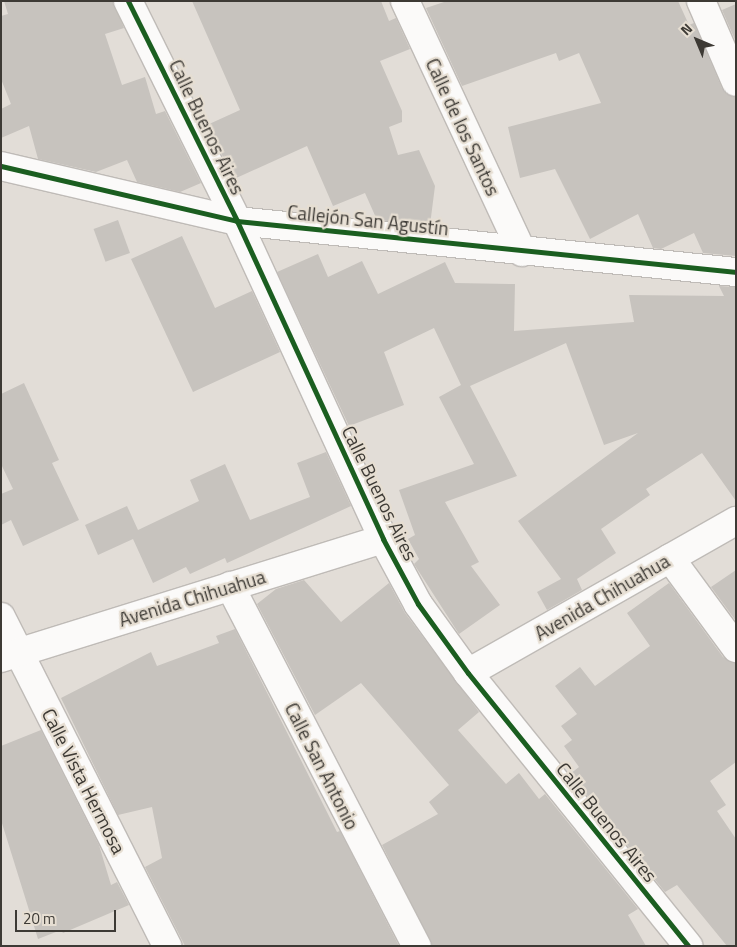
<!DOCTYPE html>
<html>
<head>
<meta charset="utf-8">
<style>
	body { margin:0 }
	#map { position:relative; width:737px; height:947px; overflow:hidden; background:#e2ddd7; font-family:"Titillium Web",sans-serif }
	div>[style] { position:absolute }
	.building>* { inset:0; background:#c7c3be; transform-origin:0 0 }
	.roads { filter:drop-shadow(1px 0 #bfbbb7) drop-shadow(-1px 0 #bfbbb7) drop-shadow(0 1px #bfbbb7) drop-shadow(0 -1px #bfbbb7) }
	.minor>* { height:28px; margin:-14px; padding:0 14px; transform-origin:14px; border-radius:14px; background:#fbfaf9 }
	.cycleway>* { height:5px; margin:-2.5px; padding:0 2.5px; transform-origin:2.5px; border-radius:2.5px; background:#1b5e20 }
	span { translate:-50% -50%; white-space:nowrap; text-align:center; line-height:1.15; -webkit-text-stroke:4.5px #e6ded2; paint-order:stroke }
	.street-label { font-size:19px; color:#3d3a35 }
	.frame { position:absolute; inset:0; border:2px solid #3d3a35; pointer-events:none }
	.north { position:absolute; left:672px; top:15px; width:50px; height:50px; -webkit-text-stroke:4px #e6ded2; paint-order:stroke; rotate:315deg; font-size:14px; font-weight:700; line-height:20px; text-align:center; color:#3d3a35 }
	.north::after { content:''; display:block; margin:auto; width:18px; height:22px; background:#3d3a35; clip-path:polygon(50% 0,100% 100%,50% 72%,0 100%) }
	.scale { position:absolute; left:15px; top:910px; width:101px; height:22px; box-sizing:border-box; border:2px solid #3d3a35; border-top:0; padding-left:6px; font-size:15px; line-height:18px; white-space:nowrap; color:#3d3a35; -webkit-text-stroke:4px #e6ded2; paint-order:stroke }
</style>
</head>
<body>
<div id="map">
	<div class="building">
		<div style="clip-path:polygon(4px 1px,113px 1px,124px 28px,105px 34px,122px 85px,145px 77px,156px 114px,165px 111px,201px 183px,180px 192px,137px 182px,127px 160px,96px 172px,38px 159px,29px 126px,1px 138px,1px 109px,11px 104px,1px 79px,1px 16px,8px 14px)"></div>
		<div style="clip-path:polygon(192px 1px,381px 1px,389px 21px,396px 18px,410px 49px,380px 61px,402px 111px,402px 122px,389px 127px,398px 155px,419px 150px,435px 186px,430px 225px,377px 220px,365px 193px,333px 206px,307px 146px,234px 179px,207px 125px,240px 110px)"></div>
		<div style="clip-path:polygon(447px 1px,678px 1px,689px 25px,694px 23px,722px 88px,736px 97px,736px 256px,703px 253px,694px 233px,661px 249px,653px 248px,638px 214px,590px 239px,555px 169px,520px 178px,508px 127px,601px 103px,579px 53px,559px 61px,556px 53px,462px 86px,426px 8px)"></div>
		<div style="clip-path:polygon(736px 4px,736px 42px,722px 10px)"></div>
		<div style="left:118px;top:220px;width:35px;height:26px;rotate:70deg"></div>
		<div style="clip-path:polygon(182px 236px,215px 308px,252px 291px,280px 352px,193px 392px,131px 259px)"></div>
		<div style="clip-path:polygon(318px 254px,328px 277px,362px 261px,378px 294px,445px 262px,455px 283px,515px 284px,514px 331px,634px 322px,629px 295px,724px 296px,719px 286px,736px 287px,736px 501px,702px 453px,646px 489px,650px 495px,601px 529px,616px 553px,577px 579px,582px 590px,547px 610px,537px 592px,561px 579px,518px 521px,638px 433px,604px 445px,566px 343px,470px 386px,517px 476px,445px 502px,479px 562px,471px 566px,500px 605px,459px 634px,414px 564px,419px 559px,408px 539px,415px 535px,399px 490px,474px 464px,439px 397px,461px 385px,434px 328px,384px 352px,404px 405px,349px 426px,277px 272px)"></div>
		<div style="clip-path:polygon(24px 383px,59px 460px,52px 463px,79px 520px,23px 546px,11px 520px,1px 525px,1px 494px,13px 489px,1px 464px,1px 394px)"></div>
		<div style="clip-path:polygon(326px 452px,351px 506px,227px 563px,225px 558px,190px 574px,186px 567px,153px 583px,133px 539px,98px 555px,85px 525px,127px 506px,138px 530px,199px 501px,190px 480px,225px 464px,250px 520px,310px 497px,297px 463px)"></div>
		<div style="clip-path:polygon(736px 570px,736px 621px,711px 587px)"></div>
		<div style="clip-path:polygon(304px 580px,341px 622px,389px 583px,405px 613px,479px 712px,458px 730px,506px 784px,519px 773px,539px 799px,545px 794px,638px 909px,628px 915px,646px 946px,432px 946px,382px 845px,438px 814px,429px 802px,449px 785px,361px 683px,315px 715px,257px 604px,276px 589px)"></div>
		<div style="clip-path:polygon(669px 583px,723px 657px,736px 663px,736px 762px,710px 781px,726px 805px,717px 811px,736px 839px,736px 946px,727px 946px,677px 885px,665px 892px,570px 774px,579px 767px,564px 746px,572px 740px,561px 726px,577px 714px,555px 686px,580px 667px,595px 686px,650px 646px,627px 613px)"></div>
		<div style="clip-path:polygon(235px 629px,337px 832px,340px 831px,399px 946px,185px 946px,158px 893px,145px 867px,162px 858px,152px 807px,118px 815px,61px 698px,151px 652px,157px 666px,219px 643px,216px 636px)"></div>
		<div style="clip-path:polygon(41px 730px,99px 845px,111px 885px,117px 882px,129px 905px,63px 933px,61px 930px,38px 939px,1px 820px,1px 746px)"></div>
	</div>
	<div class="roads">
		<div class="minor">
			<div style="left:128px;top:1px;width:246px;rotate:63.6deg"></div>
			<div style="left:237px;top:221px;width:350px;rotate:65.3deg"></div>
			<div style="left:383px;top:539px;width:74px;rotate:61.7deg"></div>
			<div style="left:418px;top:604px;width:85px;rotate:54.1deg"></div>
			<div style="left:468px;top:673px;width:351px;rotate:51.1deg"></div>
			<div style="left:405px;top:1px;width:277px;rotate:65deg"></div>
			<div style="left:701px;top:1px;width:88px;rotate:66.6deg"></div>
			<div style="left:1px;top:166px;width:242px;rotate:13.1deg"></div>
			<div style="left:237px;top:221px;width:502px;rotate:5.84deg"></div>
			<div style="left:670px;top:558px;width:112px;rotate:53.7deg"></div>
			<div style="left:230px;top:586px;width:406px;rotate:62.6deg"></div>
			<div style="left:1px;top:617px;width:369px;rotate:63.2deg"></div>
			<div style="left:1px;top:658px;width:400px;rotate:-17.3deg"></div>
			<div style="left:468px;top:673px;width:308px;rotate:-29.6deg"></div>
		</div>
	</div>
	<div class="cycleway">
		<div style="left:128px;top:1px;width:246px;rotate:63.6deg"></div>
		<div style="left:237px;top:221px;width:350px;rotate:65.3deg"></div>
		<div style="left:383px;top:539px;width:74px;rotate:61.7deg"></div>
		<div style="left:418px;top:604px;width:85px;rotate:54.1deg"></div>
		<div style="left:468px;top:673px;width:351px;rotate:51.1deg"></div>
		<div style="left:1px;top:166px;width:242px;rotate:13.1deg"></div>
		<div style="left:237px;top:221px;width:502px;rotate:5.84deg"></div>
	</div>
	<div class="street-label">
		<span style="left:207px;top:127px;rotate:64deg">Calle Buenos Aires</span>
		<span style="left:463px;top:127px;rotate:65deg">Calle de los Santos</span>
		<span style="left:368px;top:220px;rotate:6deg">Callejón San Agustín</span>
		<span style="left:380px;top:493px;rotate:64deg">Calle Buenos Aires</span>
		<span style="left:602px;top:597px;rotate:-30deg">Avenida Chihuahua</span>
		<span style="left:192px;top:598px;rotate:-17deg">Avenida Chihuahua</span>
		<span style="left:322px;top:766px;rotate:63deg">Calle San Antonio</span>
		<span style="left:84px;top:781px;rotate:63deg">Calle Vista Hermosa</span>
		<span style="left:607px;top:822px;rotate:51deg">Calle Buenos Aires</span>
	</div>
	<div class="frame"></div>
	<div class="north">N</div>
	<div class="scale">20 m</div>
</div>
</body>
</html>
